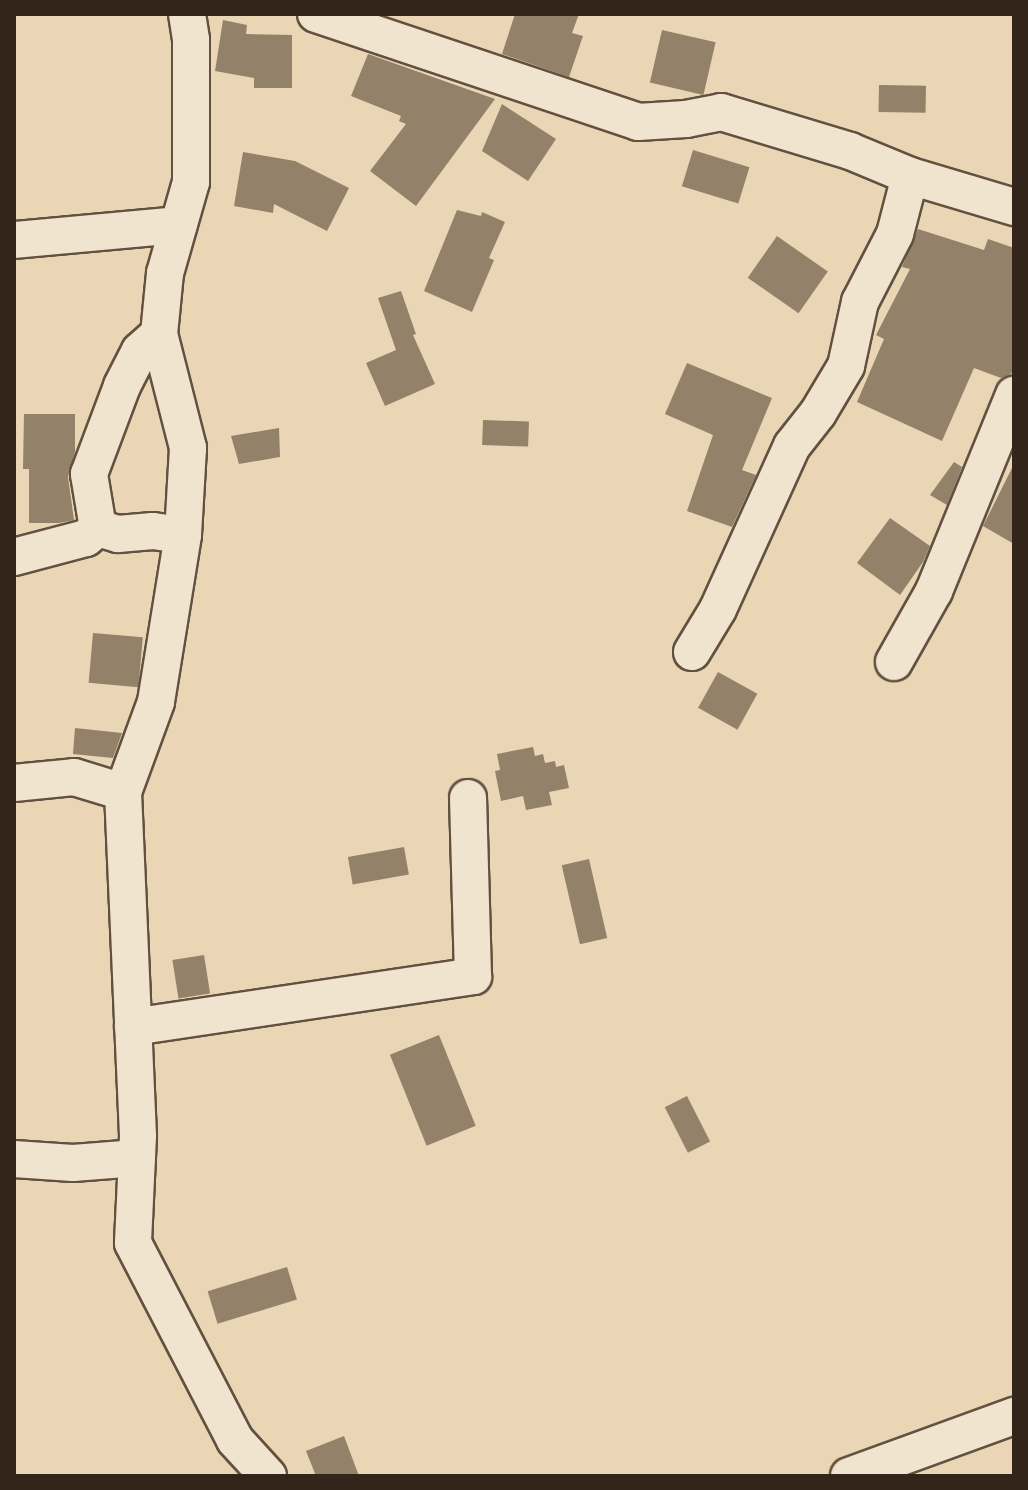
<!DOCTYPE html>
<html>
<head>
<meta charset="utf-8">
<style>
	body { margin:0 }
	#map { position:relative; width:1028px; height:1490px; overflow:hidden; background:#ead5b4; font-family:"IM FELL English",serif }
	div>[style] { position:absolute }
	.building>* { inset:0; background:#93816a; transform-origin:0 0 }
	.roads { filter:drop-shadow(2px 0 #625140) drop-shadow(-2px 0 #625140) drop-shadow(0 2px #625140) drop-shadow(0 -2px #625140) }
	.minor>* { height:36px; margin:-18px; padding:0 18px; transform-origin:18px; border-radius:18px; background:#f1e4ce }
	span { translate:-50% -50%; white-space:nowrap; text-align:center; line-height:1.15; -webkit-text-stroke:8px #f1e4ce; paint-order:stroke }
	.frame { position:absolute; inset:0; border:16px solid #34251a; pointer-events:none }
</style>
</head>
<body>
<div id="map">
	<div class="building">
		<div style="clip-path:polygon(515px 14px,579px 14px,572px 33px,583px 36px,569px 77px,502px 54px)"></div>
		<div style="clip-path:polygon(223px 20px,247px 25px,246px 34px,292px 35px,292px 88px,254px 88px,254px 78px,215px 71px)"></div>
		<div style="left:662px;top:30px;width:55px;height:54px;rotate:13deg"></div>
		<div style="clip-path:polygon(368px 54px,495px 99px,416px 206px,370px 171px,406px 124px,399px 121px,401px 116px,351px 96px)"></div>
		<div style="left:879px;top:85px;width:47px;height:27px;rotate:1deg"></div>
		<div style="clip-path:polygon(502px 104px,556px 139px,528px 181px,482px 151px)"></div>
		<div style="left:693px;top:150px;width:59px;height:38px;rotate:17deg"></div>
		<div style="clip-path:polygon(243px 152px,295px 161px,349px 188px,327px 231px,274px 204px,273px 213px,234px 206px)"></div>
		<div style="clip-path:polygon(457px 210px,481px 216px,482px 212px,505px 222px,489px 258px,494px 260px,472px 312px,424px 291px)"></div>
		<div style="clip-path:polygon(918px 229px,984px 250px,988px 239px,1014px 248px,1014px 368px,1011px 374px,1001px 378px,974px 368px,942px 441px,857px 402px,884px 339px,876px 335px,910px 269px,902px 267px)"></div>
		<div style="left:777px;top:236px;width:62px;height:51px;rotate:35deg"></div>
		<div style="clip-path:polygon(401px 291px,416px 334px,413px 335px,435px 384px,385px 406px,366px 363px,396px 350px,378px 298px)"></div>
		<div style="clip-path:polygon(687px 363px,772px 398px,742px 470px,756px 475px,732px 527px,687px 511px,713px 435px,665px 414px)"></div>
		<div style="clip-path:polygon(24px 414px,75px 414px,75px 452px,68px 477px,74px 520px,59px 523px,29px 523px,29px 469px,23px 469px)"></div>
		<div style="left:483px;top:420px;width:46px;height:25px;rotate:2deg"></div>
		<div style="clip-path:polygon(279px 428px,280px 457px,239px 464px,231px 436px)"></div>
		<div style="clip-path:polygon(954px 462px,962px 467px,947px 505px,930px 495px)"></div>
		<div style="clip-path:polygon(1014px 464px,1014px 544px,983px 526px)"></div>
		<div style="clip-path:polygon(890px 518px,930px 546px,923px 562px,900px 595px,857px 563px)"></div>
		<div style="left:93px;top:633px;width:50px;height:50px;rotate:5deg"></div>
		<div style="left:718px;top:672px;width:45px;height:41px;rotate:29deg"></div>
		<div style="clip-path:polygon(75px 728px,122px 733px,113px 758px,73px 754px)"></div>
		<div style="clip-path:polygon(533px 747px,535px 756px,543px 754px,545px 763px,555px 761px,556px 767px,564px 765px,569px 788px,549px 792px,552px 805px,526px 810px,523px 796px,501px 801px,495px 771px,500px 770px,497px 754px)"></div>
		<div style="left:404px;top:847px;width:28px;height:57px;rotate:80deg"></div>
		<div style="left:589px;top:859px;width:81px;height:28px;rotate:77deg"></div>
		<div style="left:204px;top:955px;width:39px;height:32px;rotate:81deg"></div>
		<div style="left:439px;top:1035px;width:98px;height:53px;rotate:68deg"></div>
		<div style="left:687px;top:1096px;width:51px;height:25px;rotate:63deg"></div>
		<div style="left:287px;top:1267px;width:34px;height:83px;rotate:73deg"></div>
		<div style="clip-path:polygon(344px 1436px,359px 1476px,316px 1476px,306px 1451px)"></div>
	</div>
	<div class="roads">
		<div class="minor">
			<div style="left:187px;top:14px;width:26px;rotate:81deg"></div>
			<div style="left:191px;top:40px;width:142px;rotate:90deg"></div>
			<div style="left:191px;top:182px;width:95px;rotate:105.9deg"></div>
			<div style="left:165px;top:273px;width:61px;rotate:95.6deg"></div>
			<div style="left:159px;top:334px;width:118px;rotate:75.7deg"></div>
			<div style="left:188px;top:448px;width:87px;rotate:93.3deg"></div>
			<div style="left:183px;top:535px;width:169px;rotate:99.2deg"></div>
			<div style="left:156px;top:702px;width:96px;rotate:110.1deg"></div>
			<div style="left:123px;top:792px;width:344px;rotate:87.5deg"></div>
			<div style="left:138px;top:1136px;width:107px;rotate:92.7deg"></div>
			<div style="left:133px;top:1243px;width:222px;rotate:62.6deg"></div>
			<div style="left:235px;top:1440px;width:49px;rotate:47.5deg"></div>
			<div style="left:316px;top:14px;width:340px;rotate:18.5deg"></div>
			<div style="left:638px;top:122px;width:48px;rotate:-3.6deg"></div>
			<div style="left:686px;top:119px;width:36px;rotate:-11deg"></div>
			<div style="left:721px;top:112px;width:135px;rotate:16.8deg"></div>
			<div style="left:850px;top:151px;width:65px;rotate:22.6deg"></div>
			<div style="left:910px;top:176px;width:109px;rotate:16.6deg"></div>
			<div style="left:14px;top:240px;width:165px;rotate:-5.2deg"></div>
			<div style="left:98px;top:528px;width:55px;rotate:-99.5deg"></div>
			<div style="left:89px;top:474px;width:94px;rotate:-69.4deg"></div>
			<div style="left:122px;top:386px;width:39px;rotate:-63deg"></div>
			<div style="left:140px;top:351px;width:25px;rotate:-42deg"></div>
			<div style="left:14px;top:557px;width:74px;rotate:-14.8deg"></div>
			<div style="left:86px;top:538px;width:16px;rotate:-40deg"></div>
			<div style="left:98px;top:528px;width:21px;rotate:17deg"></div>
			<div style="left:118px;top:534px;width:35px;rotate:-5deg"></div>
			<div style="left:153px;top:531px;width:30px;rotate:8deg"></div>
			<div style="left:692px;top:652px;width:50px;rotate:-58.8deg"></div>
			<div style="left:718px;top:609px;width:179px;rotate:-65.6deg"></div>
			<div style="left:792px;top:446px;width:42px;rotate:-51.8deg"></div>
			<div style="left:818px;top:413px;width:55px;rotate:-59.2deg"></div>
			<div style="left:846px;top:366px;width:66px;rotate:-77.7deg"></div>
			<div style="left:860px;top:302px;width:76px;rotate:-62.8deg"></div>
			<div style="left:895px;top:234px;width:60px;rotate:-75.5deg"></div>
			<div style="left:894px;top:662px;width:81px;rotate:-60.6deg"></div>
			<div style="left:934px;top:591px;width:212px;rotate:-67.8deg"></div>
			<div style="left:14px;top:783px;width:60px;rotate:-5.7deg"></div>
			<div style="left:74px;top:777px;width:51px;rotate:17deg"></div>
			<div style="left:133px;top:1027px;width:344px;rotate:-8.5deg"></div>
			<div style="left:473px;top:976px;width:178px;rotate:-91.6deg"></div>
			<div style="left:14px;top:1159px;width:59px;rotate:3.9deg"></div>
			<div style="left:73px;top:1163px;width:64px;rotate:-4.5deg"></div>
			<div style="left:849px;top:1476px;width:176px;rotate:-20deg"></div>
		</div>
	</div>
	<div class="frame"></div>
</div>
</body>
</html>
